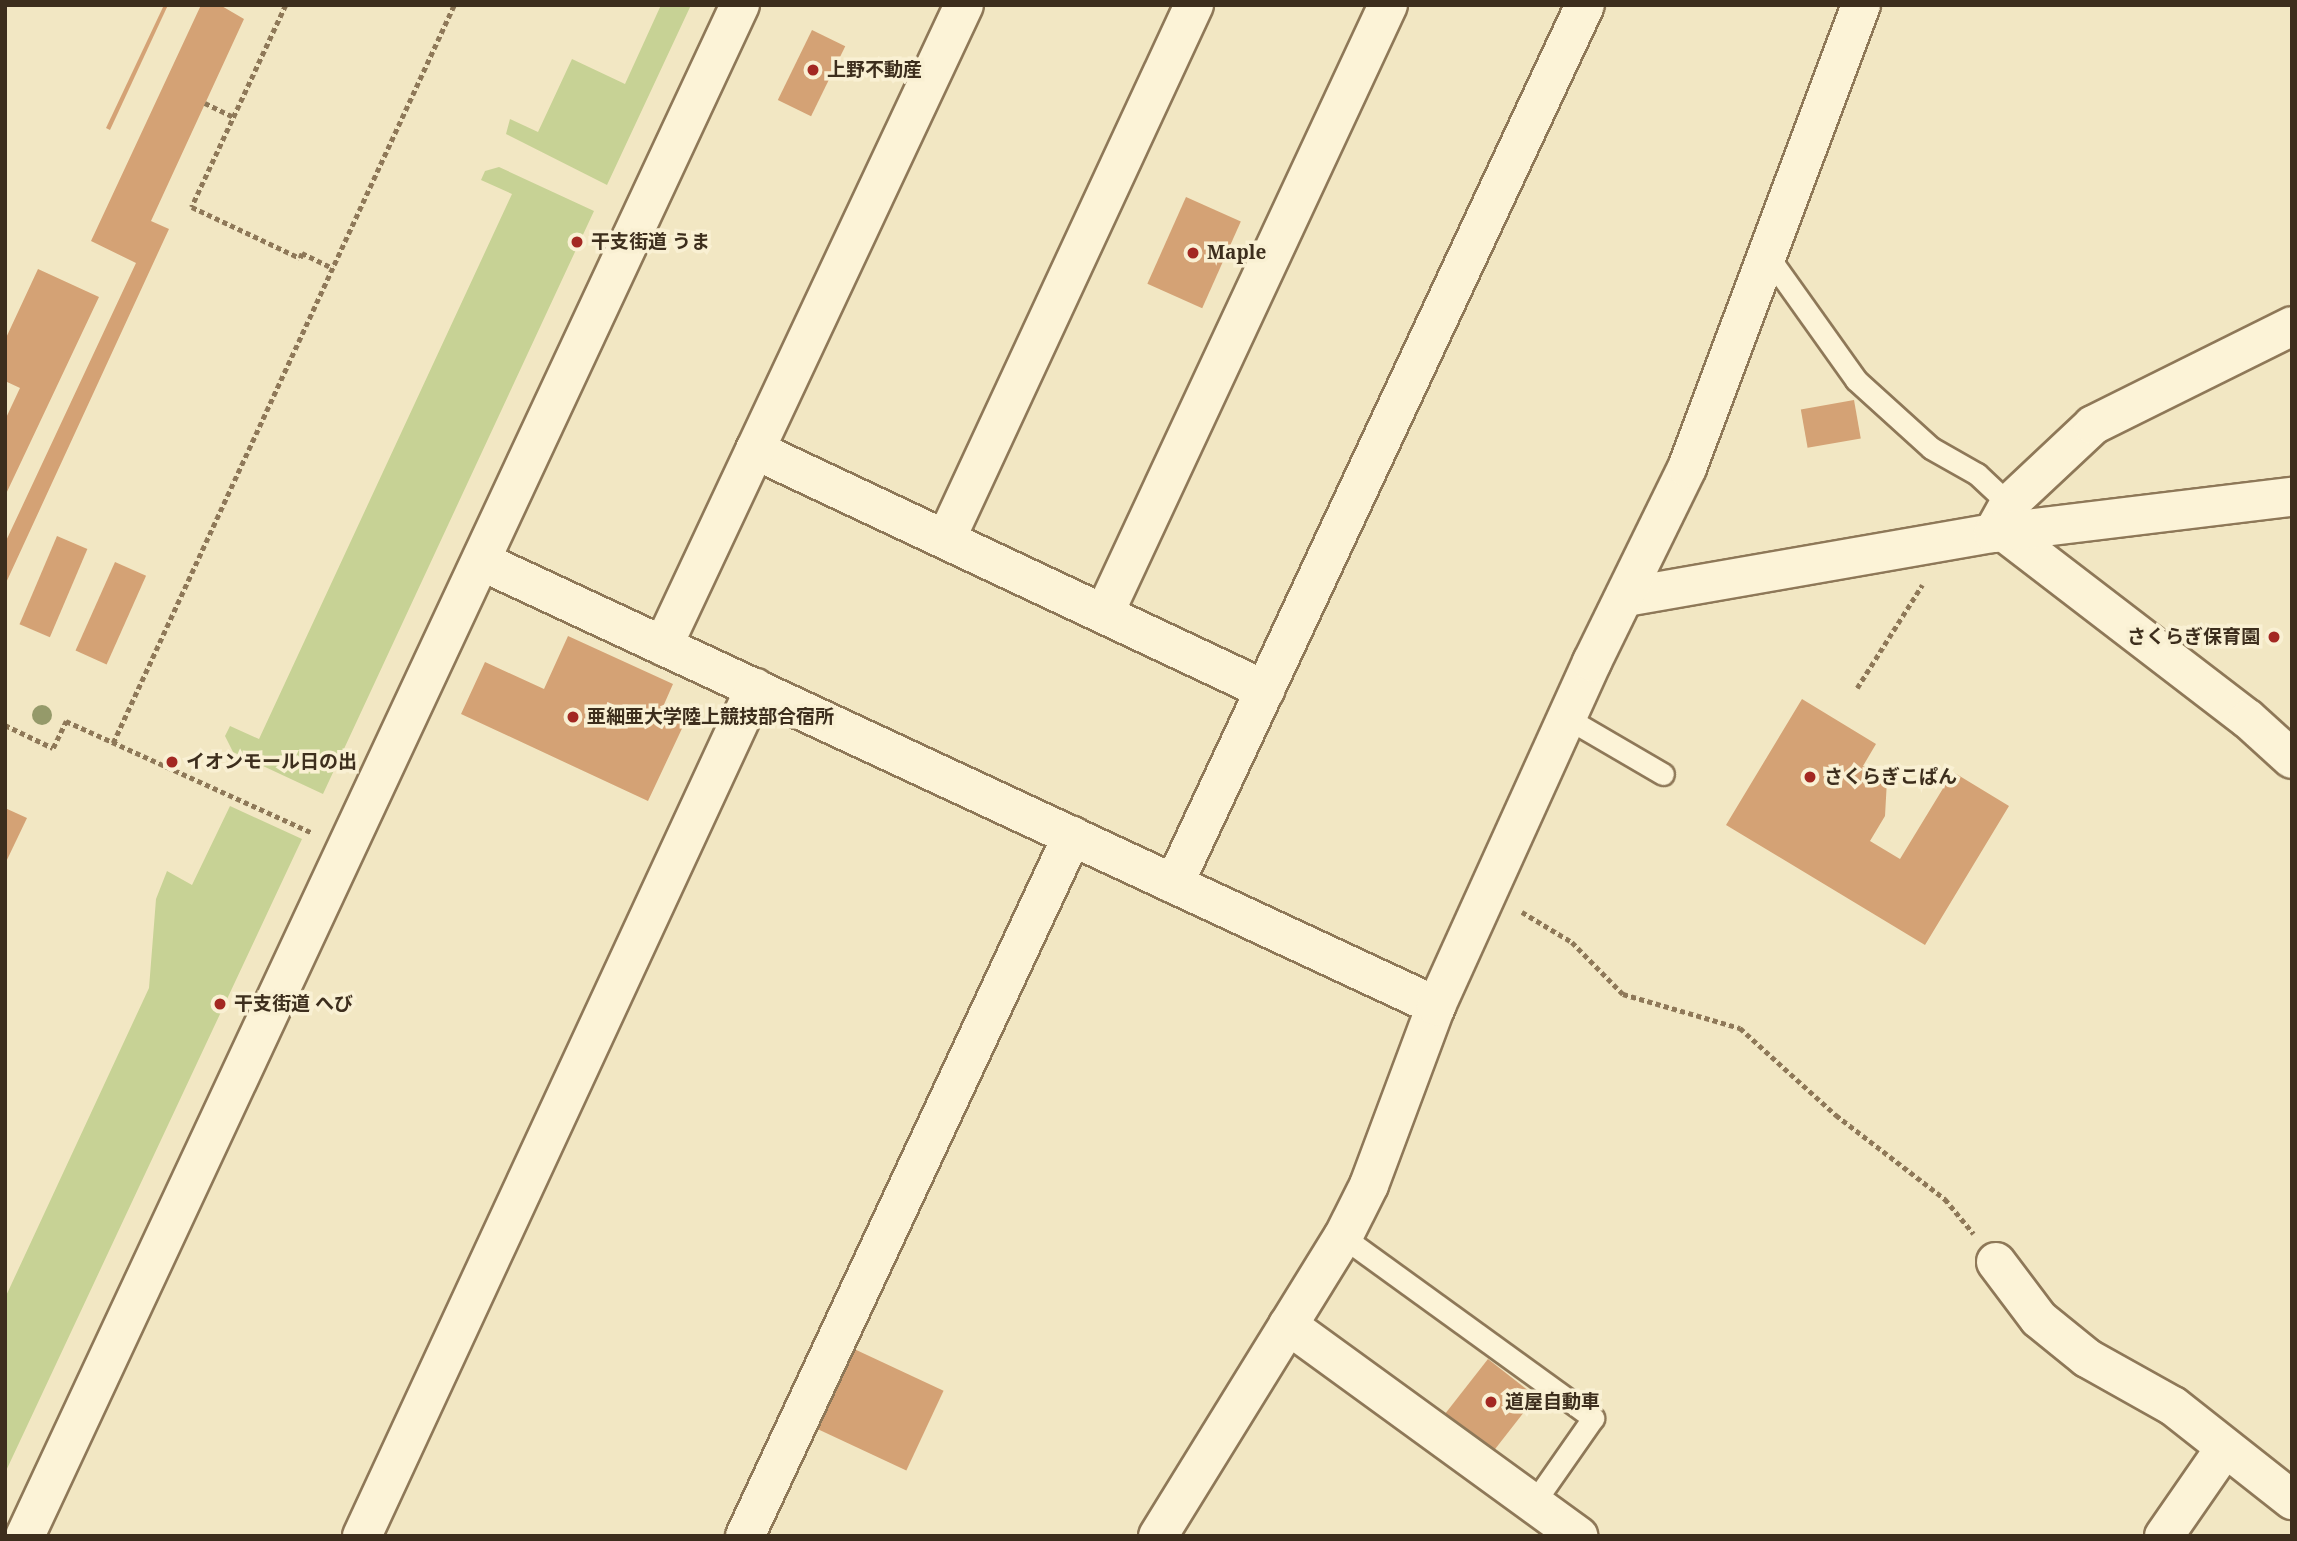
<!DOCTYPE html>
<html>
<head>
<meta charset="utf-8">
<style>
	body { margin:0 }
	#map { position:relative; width:2297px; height:1541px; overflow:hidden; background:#f2e7c3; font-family:"Noto Serif","Noto Sans JP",serif }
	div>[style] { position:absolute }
	.green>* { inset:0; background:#c7d295 }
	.building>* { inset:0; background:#d4a275; transform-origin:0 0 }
	.path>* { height:4.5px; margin-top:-2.25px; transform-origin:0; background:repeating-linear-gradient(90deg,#8e7858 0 5px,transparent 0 8.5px) }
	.roads { filter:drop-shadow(2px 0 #8e7858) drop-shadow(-2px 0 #8e7858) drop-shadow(0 2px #8e7858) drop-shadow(0 -2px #8e7858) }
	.service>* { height:21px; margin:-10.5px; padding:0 10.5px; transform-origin:10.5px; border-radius:10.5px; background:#fcf3d7 }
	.minor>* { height:38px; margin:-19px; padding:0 19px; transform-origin:19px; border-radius:19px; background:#fcf3d7 }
	.tertiary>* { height:38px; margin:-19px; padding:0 19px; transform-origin:19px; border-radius:19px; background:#fcf3d7 }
	.trees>* { width:20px; height:20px; margin:-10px; border-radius:50%; background:#959a6a }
	.dots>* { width:19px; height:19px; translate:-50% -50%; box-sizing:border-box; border:4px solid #f9f0d3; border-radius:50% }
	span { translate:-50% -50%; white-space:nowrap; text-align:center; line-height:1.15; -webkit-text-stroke:7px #f9f0d3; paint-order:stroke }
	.poi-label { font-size:19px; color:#3d2e1d; font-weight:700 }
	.left { translate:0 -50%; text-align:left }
	.right { translate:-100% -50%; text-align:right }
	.frame { position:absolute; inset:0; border:7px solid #3d2e1d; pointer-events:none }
</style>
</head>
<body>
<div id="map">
	<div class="green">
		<div style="clip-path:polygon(661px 5px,691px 5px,607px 185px,506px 134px,510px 119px,538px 132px,572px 59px,625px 84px)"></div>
		<div style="clip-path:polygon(499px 167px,594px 211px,323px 794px,233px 752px,225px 736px,230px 726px,259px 739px,512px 194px,481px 180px,485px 171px)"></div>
		<div style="clip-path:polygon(230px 806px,302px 839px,5px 1473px,5px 1298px,149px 988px,156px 899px,167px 871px,192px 885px)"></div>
	</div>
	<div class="building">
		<div style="clip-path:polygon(164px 5px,168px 5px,110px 130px,106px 128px)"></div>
		<div style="clip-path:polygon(201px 5px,220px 5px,244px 19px,151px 221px,169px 229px,5px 585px,5px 543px,136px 263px,91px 241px)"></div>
		<div style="left:812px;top:30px;width:37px;height:78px;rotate:26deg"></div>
		<div style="left:1186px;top:197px;width:60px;height:95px;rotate:24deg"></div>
		<div style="clip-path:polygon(38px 269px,99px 297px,5px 496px,5px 420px,20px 388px,5px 381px,5px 340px)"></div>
		<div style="left:1854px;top:400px;width:39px;height:54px;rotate:80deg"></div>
		<div style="left:57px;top:536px;width:33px;height:96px;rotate:23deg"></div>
		<div style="left:115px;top:562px;width:34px;height:97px;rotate:24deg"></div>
		<div style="clip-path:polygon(568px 636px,673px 684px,662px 709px,686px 720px,648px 801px,461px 714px,485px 662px,544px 689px)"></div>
		<div style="clip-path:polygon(1802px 699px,1876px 744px,1863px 766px,1887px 780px,1885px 816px,1870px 841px,1900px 859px,1953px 772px,2009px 806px,1925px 945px,1726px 825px)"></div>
		<div style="clip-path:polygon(5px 808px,27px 818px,5px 864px)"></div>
		<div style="left:852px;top:1348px;width:101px;height:88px;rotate:25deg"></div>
		<div style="left:1488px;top:1359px;width:61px;height:69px;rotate:38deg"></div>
	</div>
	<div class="path">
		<div style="left:286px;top:5px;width:223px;rotate:115deg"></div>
		<div style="left:192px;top:207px;width:119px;rotate:25.3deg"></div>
		<div style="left:300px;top:258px;width:5px;rotate:-68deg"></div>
		<div style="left:302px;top:253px;width:34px;rotate:26deg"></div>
		<div style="left:205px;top:103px;width:32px;rotate:26deg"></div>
		<div style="left:1857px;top:688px;width:122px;rotate:-57.7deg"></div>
		<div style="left:5px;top:725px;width:53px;rotate:25.6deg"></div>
		<div style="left:53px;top:748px;width:30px;rotate:-64deg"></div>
		<div style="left:66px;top:721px;width:271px;rotate:24.4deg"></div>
		<div style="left:113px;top:743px;width:813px;rotate:-65.2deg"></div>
		<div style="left:1522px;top:912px;width:58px;rotate:31deg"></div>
		<div style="left:1572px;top:942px;width:73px;rotate:45.6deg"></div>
		<div style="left:1623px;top:994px;width:122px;rotate:16.2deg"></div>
		<div style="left:1740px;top:1028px;width:130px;rotate:42.2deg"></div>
		<div style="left:1836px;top:1115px;width:138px;rotate:37.6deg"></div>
		<div style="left:1945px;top:1199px;width:45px;rotate:50.4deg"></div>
	</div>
	<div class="roads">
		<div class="service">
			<div style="left:1767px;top:255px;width:153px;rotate:54.5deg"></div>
			<div style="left:1856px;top:380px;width:101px;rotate:42.2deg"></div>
			<div style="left:1931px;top:448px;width:53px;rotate:29.5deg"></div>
			<div style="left:1977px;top:474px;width:44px;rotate:43.2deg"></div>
			<div style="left:1567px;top:718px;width:111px;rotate:30.3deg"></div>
			<div style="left:1343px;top:1237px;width:309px;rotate:35.9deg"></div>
			<div style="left:1593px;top:1418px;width:101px;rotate:124.9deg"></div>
		</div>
		<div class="minor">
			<div style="left:755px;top:450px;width:564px;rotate:25.2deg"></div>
			<div style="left:2004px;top:532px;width:307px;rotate:37.5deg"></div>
			<div style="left:2248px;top:719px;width:59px;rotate:42.3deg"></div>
			<div style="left:1993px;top:533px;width:33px;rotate:-61deg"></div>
			<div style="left:2009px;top:504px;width:115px;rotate:-43.2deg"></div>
			<div style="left:2093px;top:425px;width:222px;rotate:-26.4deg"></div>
			<div style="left:946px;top:539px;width:589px;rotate:-65.09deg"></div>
			<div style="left:1626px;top:597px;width:373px;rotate:-9.9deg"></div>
			<div style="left:1993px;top:533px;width:301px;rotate:-6.9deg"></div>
			<div style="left:1104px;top:614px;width:672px;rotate:-65deg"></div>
			<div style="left:663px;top:646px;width:708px;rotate:-64.85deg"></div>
			<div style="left:1174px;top:884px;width:970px;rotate:-64.94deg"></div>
			<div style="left:1996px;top:1262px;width:71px;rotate:53deg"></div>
			<div style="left:2039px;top:1319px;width:62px;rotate:39.1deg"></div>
			<div style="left:2087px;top:1358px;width:98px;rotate:29.2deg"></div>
			<div style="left:2173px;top:1406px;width:152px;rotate:38.3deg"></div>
			<div style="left:1288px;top:1325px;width:359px;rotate:36deg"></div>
			<div style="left:745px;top:1536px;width:773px;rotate:-64.96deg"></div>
			<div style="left:2164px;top:1536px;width:107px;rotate:-55.3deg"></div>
		</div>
		<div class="tertiary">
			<div style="left:481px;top:561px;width:1054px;rotate:24.98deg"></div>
			<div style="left:25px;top:1536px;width:1690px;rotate:-64.97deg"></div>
			<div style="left:362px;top:1536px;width:935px;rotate:-65.13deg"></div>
			<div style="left:1158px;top:1536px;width:352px;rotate:-58.3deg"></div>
			<div style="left:1343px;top:1237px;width:58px;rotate:-63.4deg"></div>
			<div style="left:1369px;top:1185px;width:191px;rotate:-69.5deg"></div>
			<div style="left:1436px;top:1006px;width:378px;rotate:-65.6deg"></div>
			<div style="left:1592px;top:662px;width:216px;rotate:-63.9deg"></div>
			<div style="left:1687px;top:468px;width:495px;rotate:-69.4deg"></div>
		</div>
	</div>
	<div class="trees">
		<div style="left:42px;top:715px"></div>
	</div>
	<div class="dots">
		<div style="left:813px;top:70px;background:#a32822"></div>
		<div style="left:577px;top:242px;background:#a32822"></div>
		<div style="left:1193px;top:253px;background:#a32822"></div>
		<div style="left:2274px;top:637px;background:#a32822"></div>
		<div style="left:573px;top:717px;background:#a32822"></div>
		<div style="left:172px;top:762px;background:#a32822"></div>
		<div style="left:1810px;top:777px;background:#a32822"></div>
		<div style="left:220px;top:1004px;background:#a32822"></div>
		<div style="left:1491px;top:1402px;background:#a32822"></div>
	</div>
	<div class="poi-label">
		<span class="left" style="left:827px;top:70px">上野不動産</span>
		<span class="left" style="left:591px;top:242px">干支街道 うま</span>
		<span class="left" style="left:1207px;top:253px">Maple</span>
		<span class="right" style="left:2260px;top:637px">さくらぎ保育園</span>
		<span class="left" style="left:587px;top:717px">亜細亜大学陸上競技部合宿所</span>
		<span class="left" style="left:186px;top:762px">イオンモール日の出</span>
		<span class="left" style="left:1824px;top:777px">さくらぎこぱん</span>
		<span class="left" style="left:234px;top:1004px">干支街道 へび</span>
		<span class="left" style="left:1505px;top:1402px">道屋自動車</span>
	</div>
	<div class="frame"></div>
</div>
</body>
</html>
